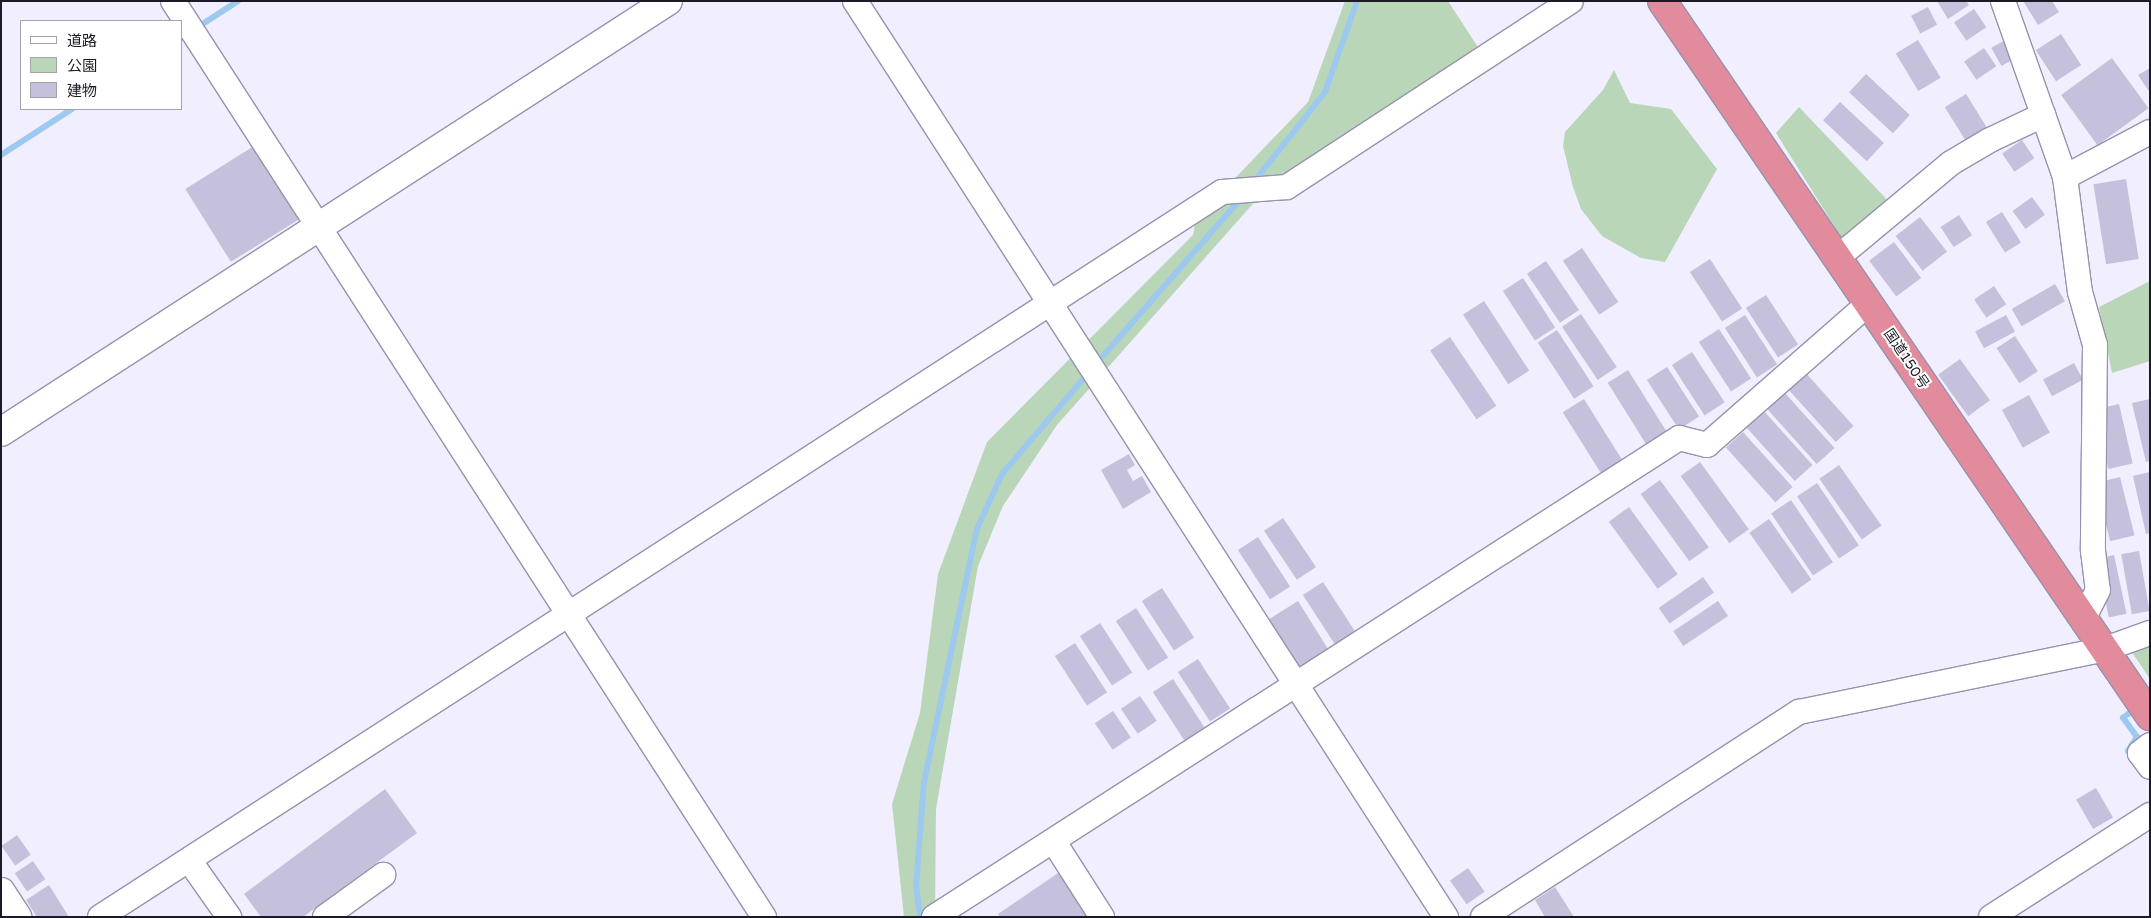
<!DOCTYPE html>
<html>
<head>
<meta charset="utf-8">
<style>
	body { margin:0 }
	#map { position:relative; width:2151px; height:918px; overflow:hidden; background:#f0eeff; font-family:"Varela Round","Noto Sans JP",sans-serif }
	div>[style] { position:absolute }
	.green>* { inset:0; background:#b9d7b8 }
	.stream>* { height:6px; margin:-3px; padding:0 3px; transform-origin:3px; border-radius:3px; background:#9ec9ef }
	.building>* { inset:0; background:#c5c1dc; transform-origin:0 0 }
	.roads { filter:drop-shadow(1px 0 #9792ad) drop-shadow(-1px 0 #9792ad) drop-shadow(0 1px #9792ad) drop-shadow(0 -1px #9792ad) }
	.minor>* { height:24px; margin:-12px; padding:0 12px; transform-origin:12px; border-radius:12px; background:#fff }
	.tertiary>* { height:28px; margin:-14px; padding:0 14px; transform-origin:14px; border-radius:14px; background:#fff }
	.trunk>* { height:28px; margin:-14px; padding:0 14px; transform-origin:14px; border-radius:14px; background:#e28b9c }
	span { translate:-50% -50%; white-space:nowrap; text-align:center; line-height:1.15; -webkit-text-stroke:4px #fff; paint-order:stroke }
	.street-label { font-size:14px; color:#1c1a24 }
	.frame { position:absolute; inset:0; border:2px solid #1c1a24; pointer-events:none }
	.legend { position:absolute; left:20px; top:20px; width:162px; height:90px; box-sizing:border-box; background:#fff; border:1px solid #a4a3a7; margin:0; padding:6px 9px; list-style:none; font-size:15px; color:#1c1a24 }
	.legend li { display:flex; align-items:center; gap:10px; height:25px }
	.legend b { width:25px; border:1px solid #a4a3a7 }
</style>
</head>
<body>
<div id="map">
	<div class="green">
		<div style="clip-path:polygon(1345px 1px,1448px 1px,1485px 58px,1258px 198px,1057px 425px,1003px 506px,978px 566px,936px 809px,935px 917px,904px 917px,892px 804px,920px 713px,938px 574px,987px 442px,1193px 235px,1196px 219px,1308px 102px)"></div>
		<div style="clip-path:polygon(1614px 70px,1630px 103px,1671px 109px,1717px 169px,1665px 262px,1641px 258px,1602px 236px,1581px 209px,1573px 187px,1563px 146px,1565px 132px,1603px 90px)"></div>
		<div style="clip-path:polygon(1799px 107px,1895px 208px,1848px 248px,1776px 133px)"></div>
		<div style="clip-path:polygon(2150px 281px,2150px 361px,2112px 373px,2099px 307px)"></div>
		<div style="clip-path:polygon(2150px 633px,2150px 679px,2125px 642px)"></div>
	</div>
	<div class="stream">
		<div style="left:181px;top:38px;width:68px;rotate:-33deg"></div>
		<div style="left:1px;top:155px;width:85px;rotate:-32.9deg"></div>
		<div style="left:1253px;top:183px;width:116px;rotate:-51.6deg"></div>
		<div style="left:1325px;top:92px;width:96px;rotate:-70.6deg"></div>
		<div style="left:1096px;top:364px;width:222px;rotate:-48.8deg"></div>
		<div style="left:2133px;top:759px;width:9px;rotate:-122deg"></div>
		<div style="left:2128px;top:751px;width:17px;rotate:-57deg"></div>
		<div style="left:2137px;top:737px;width:24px;rotate:-126deg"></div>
		<div style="left:2123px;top:718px;width:18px;rotate:-38deg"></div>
		<div style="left:920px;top:917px;width:31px;rotate:-97deg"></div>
		<div style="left:916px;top:886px;width:104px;rotate:-85.6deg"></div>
		<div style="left:924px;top:782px;width:258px;rotate:-78.2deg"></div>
		<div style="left:977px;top:529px;width:60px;rotate:-65.6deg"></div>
		<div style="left:1002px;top:474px;width:134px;rotate:-49.5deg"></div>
	</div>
	<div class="building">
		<div style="clip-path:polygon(1937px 1px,1966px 1px,1969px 5px,1948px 19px)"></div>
		<div style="clip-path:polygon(2023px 1px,2052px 1px,2059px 12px,2038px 25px)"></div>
		<div style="left:1928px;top:7px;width:20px;height:19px;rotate:63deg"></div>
		<div style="left:1974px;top:9px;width:22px;height:24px;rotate:56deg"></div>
		<div style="left:2061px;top:34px;width:37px;height:30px;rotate:57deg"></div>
		<div style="left:2007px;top:39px;width:21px;height:18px;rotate:61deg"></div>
		<div style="left:1918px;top:40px;width:44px;height:26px;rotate:59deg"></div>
		<div style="left:1984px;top:48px;width:22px;height:24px;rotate:56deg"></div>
		<div style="left:2112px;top:58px;width:62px;height:63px;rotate:54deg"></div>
		<div style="clip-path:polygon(2150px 68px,2150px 93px,2138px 75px)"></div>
		<div style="left:1866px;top:74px;width:60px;height:25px;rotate:43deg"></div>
		<div style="left:1966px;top:94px;width:45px;height:25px;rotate:58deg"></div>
		<div style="left:1840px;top:102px;width:60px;height:25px;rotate:43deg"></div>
		<div style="left:2022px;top:140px;width:22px;height:24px;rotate:56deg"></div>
		<div style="left:254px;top:146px;width:86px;height:81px;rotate:58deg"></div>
		<div style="left:2126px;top:179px;width:81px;height:33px;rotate:81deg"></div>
		<div style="left:2032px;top:197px;width:22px;height:24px;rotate:54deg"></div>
		<div style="left:2002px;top:212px;width:36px;height:19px;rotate:58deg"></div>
		<div style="left:1959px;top:215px;width:24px;height:22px;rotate:57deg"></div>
		<div style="left:1920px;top:217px;width:44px;height:31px;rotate:52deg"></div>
		<div style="left:1894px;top:242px;width:45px;height:31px;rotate:53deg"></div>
		<div style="left:1582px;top:248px;width:65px;height:23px;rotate:56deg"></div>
		<div style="left:1710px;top:259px;width:59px;height:24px;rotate:57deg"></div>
		<div style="left:1546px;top:261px;width:59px;height:23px;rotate:56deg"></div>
		<div style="left:1523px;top:278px;width:59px;height:24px;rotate:57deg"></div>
		<div style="left:2055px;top:284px;width:20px;height:50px;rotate:60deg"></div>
		<div style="left:1994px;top:286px;width:22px;height:24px;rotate:56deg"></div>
		<div style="left:1766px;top:295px;width:59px;height:24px;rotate:57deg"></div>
		<div style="left:1484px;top:301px;width:83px;height:25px;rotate:57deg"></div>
		<div style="left:1581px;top:314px;width:64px;height:23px;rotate:56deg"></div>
		<div style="left:1745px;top:315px;width:59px;height:24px;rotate:57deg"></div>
		<div style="left:2006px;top:315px;width:19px;height:35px;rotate:62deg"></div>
		<div style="left:1719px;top:329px;width:59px;height:24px;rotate:57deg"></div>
		<div style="left:1557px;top:330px;width:67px;height:23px;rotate:57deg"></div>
		<div style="left:2015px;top:336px;width:42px;height:22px;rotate:57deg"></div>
		<div style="left:1450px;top:337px;width:83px;height:24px;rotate:56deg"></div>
		<div style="left:1692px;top:352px;width:60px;height:24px;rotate:57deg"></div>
		<div style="left:1960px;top:359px;width:51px;height:27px;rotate:54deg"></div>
		<div style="left:2074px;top:363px;width:19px;height:35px;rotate:62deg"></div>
		<div style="left:1667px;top:367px;width:59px;height:24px;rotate:57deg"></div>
		<div style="left:1628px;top:370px;width:75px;height:24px;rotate:58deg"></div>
		<div style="left:1804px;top:371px;width:74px;height:24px;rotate:48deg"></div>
		<div style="left:1785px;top:393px;width:74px;height:24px;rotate:48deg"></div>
		<div style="left:2029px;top:395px;width:43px;height:31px;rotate:61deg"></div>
		<div style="left:1584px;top:399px;width:75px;height:25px;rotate:58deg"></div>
		<div style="clip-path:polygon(2150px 399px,2150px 461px,2146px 462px,2132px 403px)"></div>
		<div style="left:2119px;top:404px;width:61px;height:25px;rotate:77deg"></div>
		<div style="left:1763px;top:410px;width:74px;height:24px;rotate:48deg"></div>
		<div style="left:1743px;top:432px;width:74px;height:23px;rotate:48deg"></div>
		<div style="clip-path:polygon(1129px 454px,1135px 465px,1127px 470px,1133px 481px,1142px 476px,1151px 492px,1123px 509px,1101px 470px)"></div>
		<div style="left:1700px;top:462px;width:83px;height:24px;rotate:54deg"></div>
		<div style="left:1839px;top:465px;width:74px;height:24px;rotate:55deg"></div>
		<div style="clip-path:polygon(2150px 472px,2150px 533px,2146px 534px,2133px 476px)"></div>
		<div style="left:2120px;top:477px;width:60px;height:25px;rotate:76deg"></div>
		<div style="left:1660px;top:480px;width:83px;height:24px;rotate:54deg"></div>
		<div style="left:1817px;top:483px;width:75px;height:24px;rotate:56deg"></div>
		<div style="left:1791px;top:500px;width:75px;height:24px;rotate:56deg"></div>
		<div style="left:1629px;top:507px;width:83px;height:25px;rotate:54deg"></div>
		<div style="left:1283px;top:518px;width:59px;height:23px;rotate:56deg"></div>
		<div style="left:1769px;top:519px;width:74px;height:24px;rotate:55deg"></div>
		<div style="left:1258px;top:537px;width:59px;height:24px;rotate:57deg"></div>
		<div style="left:2139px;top:551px;width:61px;height:18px;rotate:80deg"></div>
		<div style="left:2114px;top:555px;width:60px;height:18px;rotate:78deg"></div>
		<div style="left:1703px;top:577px;width:19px;height:54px;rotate:55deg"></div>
		<div style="left:1323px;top:582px;width:59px;height:24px;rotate:57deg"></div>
		<div style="left:1162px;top:588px;width:59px;height:24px;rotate:57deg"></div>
		<div style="left:1298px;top:601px;width:59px;height:36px;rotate:58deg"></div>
		<div style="left:1718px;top:601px;width:18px;height:54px;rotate:56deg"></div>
		<div style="left:1136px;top:608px;width:59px;height:24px;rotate:57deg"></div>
		<div style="left:1100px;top:623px;width:59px;height:24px;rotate:57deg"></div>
		<div style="left:1075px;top:643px;width:59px;height:24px;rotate:57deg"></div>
		<div style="left:1198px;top:659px;width:59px;height:24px;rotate:57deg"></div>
		<div style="left:1173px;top:679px;width:59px;height:24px;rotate:57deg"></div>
		<div style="left:1140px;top:696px;width:30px;height:23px;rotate:56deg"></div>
		<div style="left:1113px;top:711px;width:32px;height:22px;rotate:56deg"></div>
		<div style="left:2096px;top:788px;width:34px;height:23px;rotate:60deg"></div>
		<div style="clip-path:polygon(385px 789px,417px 833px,303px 917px,261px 917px,244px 894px)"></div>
		<div style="left:17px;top:835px;width:24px;height:19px;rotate:55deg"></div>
		<div style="left:33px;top:861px;width:22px;height:22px;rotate:56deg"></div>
		<div style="left:1468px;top:868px;width:29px;height:22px;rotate:55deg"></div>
		<div style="clip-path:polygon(1061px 871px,1091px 917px,1000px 917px,998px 914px)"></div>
		<div style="clip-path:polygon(49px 885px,69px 917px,37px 917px,26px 900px)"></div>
		<div style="clip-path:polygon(1555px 887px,1574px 917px,1545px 917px,1535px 900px)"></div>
	</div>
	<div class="roads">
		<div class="minor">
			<div style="left:173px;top:1px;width:1090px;rotate:57.17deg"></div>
			<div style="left:855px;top:1px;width:1090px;rotate:57.17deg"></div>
			<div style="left:2003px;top:1px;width:187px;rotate:70.6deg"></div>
			<div style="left:2065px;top:177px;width:116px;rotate:82.6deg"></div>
			<div style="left:2080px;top:292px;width:55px;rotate:74.2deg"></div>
			<div style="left:2095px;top:345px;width:206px;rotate:90.6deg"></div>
			<div style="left:2093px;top:551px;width:39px;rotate:83deg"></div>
			<div style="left:2098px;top:590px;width:31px;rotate:117deg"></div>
			<div style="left:2065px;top:177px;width:96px;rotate:-27.9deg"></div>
			<div style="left:1837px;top:258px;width:148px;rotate:-39.8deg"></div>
			<div style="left:1951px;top:163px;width:45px;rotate:-30.5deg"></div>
			<div style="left:1990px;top:140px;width:59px;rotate:-25.3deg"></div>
			<div style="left:2150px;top:745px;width:13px;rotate:141deg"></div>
			<div style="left:2140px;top:753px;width:17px;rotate:54deg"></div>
			<div style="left:1054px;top:842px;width:89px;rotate:57.4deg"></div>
			<div style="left:189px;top:860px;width:70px;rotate:54.9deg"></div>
			<div style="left:100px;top:917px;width:1336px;rotate:-32.87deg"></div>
			<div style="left:1222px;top:192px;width:65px;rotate:-4.4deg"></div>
			<div style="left:1287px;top:187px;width:339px;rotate:-33.2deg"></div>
			<div style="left:325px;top:917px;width:72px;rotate:-35.9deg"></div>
			<div style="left:934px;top:917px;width:886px;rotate:-32.74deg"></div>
			<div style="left:1679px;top:438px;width:29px;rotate:14deg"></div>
			<div style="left:1707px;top:445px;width:214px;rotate:-41.2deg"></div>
			<div style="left:1483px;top:917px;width:377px;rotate:-33deg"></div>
			<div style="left:1799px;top:712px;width:312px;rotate:-11.6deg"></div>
			<div style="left:2105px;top:649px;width:48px;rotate:-19.6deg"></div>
			<div style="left:1991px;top:917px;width:189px;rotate:-32.7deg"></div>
		</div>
		<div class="tertiary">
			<div style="left:1px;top:432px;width:794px;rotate:-32.87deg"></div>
			<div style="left:1px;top:892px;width:30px;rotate:57deg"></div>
		</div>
		<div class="trunk">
			<div style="left:1662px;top:1px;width:866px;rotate:55.69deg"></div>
		</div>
	</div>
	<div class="street-label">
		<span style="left:1906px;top:359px;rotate:56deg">国道150号</span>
	</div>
	<div class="frame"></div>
	<ul class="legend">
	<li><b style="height:6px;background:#fff"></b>道路</li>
	<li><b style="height:14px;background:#b9d7b8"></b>公園</li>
	<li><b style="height:14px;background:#c5c1dc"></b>建物</li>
	</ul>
</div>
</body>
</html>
